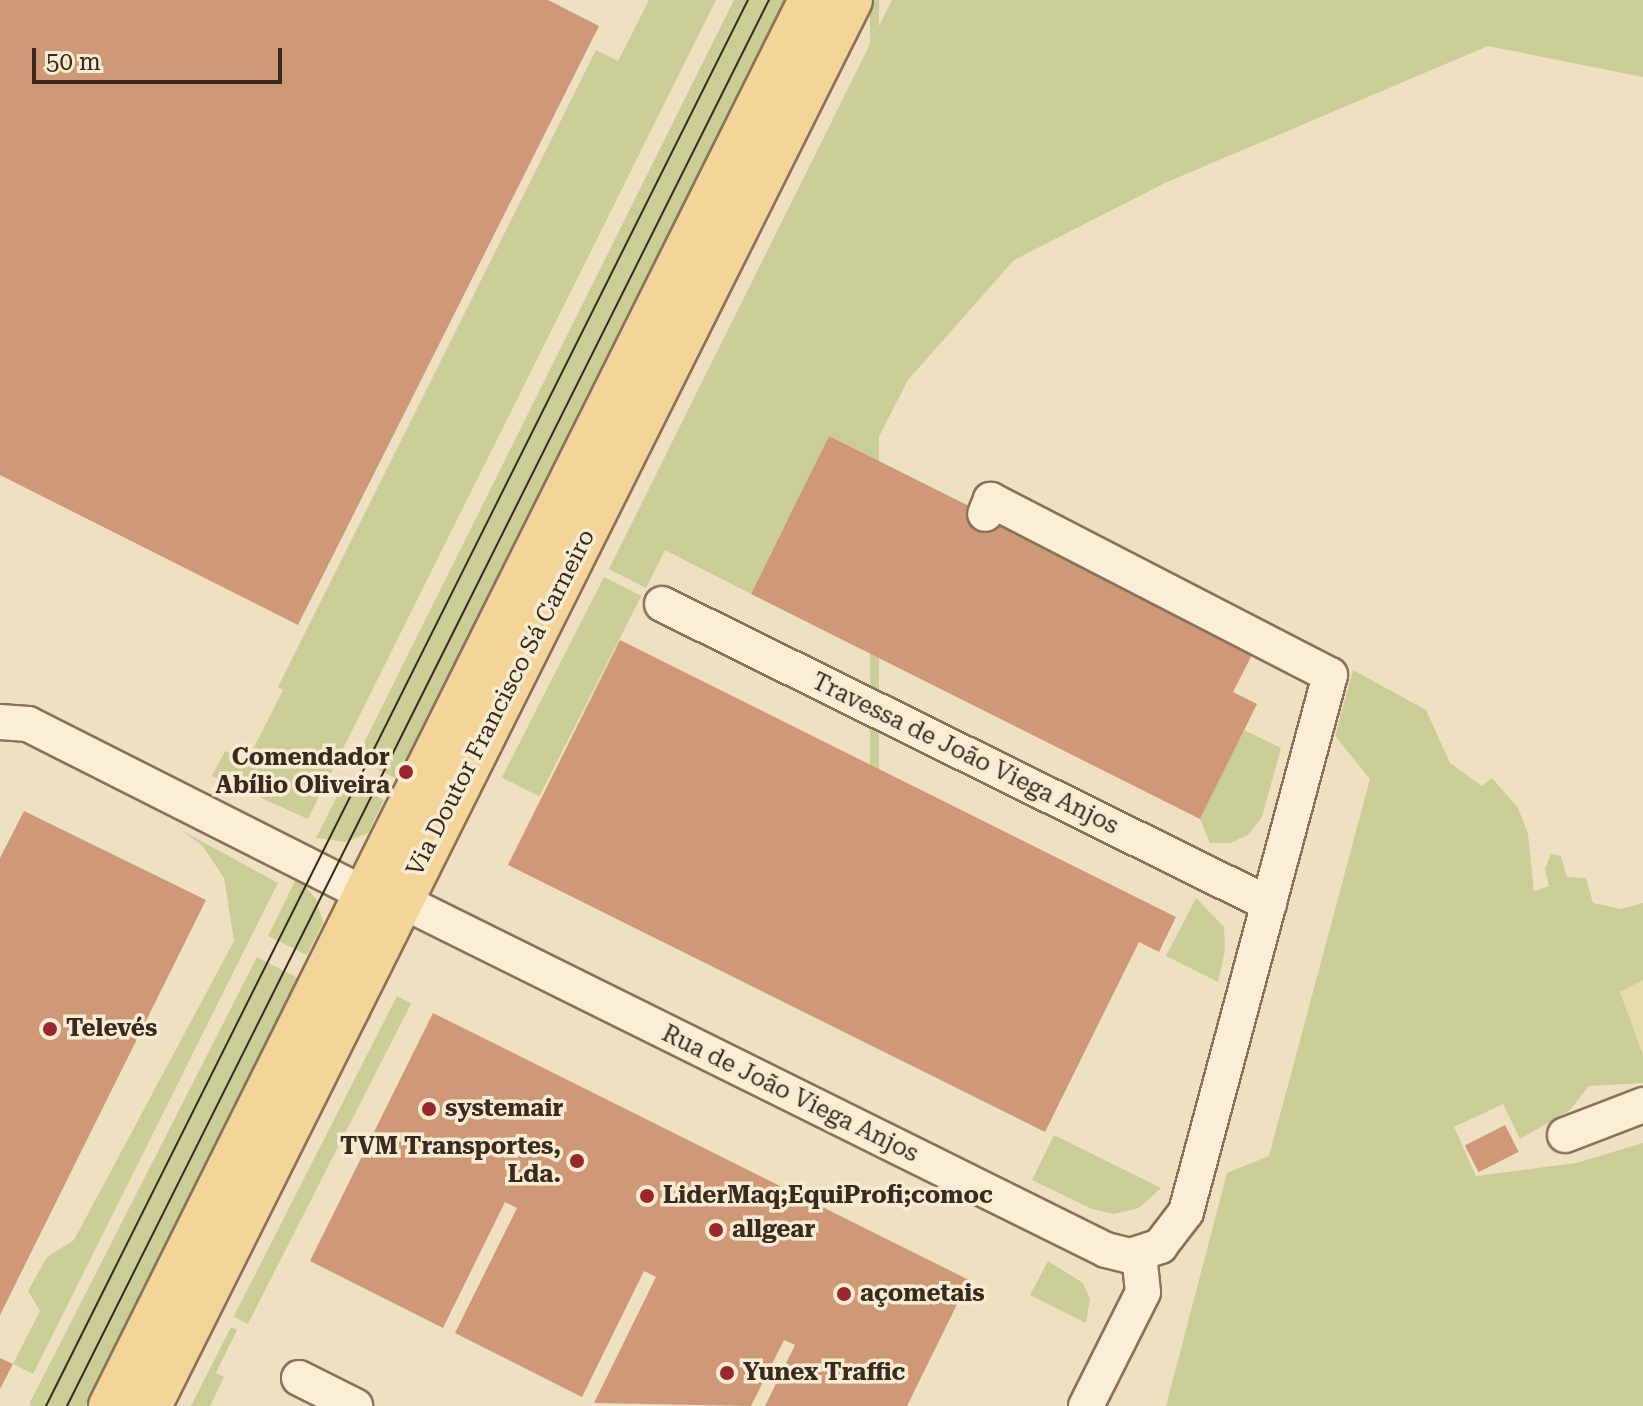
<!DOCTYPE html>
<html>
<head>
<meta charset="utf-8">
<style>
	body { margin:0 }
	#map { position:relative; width:1643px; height:1406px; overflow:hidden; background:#efe0c2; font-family:"Roboto Serif",serif }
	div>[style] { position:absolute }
	.farmland>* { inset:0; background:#e5dbaf }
	.green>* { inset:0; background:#cace96; transform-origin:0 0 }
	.building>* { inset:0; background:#cf9877; transform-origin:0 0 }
	.roads { filter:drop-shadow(2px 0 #8a7158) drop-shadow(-2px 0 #8a7158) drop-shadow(0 2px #8a7158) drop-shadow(0 -2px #8a7158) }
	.minor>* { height:34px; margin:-17px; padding:0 17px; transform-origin:17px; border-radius:17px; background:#faeed6 }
	.major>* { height:42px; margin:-21px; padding:0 21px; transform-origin:21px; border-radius:21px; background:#f4d498 }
	.tram>* { height:2px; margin:-1px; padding:0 1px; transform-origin:1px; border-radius:1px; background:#392a1d }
	.dots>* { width:22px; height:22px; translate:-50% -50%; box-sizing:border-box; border:4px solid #f7ebd2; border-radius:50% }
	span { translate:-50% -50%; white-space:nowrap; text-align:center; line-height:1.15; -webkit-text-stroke:7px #f7ebd2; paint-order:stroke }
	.street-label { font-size:24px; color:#392a1d }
	.poi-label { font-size:24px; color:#392a1d; font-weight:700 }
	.right { translate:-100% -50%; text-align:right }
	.left { translate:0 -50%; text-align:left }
	.scale { position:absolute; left:32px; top:48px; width:250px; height:36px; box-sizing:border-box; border:4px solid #392a1d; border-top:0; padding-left:10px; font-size:24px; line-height:28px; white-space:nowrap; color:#392a1d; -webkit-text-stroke:6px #f7ebd2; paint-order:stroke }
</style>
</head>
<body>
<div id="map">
	<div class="farmland">
		<div style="clip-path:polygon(1643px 980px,1643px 1055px,1620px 992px)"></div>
	</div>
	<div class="green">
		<div style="clip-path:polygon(649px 0,716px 0,308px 819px,212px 776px,225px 751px,247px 761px,283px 690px,278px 687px,596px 50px,618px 61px)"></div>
		<div style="clip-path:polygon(734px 0,791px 0,407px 770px,400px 767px,395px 778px,356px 759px)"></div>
		<div style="left:870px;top:0;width:9px;height:908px"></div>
		<div style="clip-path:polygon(892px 0,1643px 0,1643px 77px,1488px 46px,1165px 183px,1014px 260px,908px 380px,869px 456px,829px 436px,751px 594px,665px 550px,646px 588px,609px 569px)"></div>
		<div style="left:604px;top:577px;width:42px;height:225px;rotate:27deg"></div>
		<div style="clip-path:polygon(1353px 670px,1426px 710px,1450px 763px,1482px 786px,1492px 778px,1518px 808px,1528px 834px,1534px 891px,1549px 886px,1545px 869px,1551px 854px,1561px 856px,1567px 877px,1586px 878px,1593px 903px,1621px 909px,1643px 903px,1643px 980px,1620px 992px,1643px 1055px,1643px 1083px,1589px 1086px,1570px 1110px,1520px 1139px,1503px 1104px,1454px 1127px,1476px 1176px,1576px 1163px,1643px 1143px,1643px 1406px,1166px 1406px,1227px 1173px,1269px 1156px,1370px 779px,1335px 736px)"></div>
		<div style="clip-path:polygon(1244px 730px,1281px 748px,1262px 817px,1248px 835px,1230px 843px,1210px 843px,1200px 819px)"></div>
		<div style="clip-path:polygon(345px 780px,384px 800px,368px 833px,346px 842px,316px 838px)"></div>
		<div style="clip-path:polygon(181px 830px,278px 883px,33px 1374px,13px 1364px,40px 1311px,28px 1291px,47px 1257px,74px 1240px,234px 941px,224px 878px,202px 845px)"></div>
		<div style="clip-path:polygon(297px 877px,316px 899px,323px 923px,307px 955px,268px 936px)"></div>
		<div style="clip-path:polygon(1196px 898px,1224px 927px,1225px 951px,1218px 982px,1166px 956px)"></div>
		<div style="left:257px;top:957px;width:51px;height:502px;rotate:27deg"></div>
		<div style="left:397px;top:996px;width:16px;height:360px;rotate:27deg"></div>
		<div style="left:365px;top:1012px;width:8px;height:440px;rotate:30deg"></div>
		<div style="clip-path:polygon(1054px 1135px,1161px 1188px,1139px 1208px,1114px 1214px,1092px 1209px,1032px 1180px)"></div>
		<div style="clip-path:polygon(1048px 1261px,1083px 1283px,1090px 1299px,1086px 1323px,1030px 1295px)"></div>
		<div style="clip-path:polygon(231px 1327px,237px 1330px,216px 1373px,224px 1377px,210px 1406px,191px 1406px)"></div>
	</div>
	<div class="building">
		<div style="clip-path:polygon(0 0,548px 0,599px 26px,298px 625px,0 475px)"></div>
		<div style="clip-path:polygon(829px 436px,1255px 649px,1233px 692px,1257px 704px,1200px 819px,751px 594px)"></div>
		<div style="clip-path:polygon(620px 640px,1176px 917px,1159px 952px,1139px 942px,1045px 1132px,508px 865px)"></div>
		<div style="clip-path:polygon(24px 811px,206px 900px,0 1315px,0 858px)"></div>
		<div style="clip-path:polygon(433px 1013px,969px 1280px,907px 1406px,765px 1406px,795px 1345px,784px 1340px,751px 1406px,594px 1403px,656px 1277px,644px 1271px,582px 1397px,455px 1333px,517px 1208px,505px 1202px,443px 1328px,310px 1261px)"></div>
		<div style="left:1505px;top:1125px;width:30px;height:45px;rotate:63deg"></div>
		<div style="clip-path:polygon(0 1358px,13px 1364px,0 1389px)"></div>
	</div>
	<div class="roads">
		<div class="minor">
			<div style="left:662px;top:604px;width:677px;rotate:26.3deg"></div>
			<div style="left:0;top:722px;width:28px;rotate:4deg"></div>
			<div style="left:28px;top:724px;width:379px;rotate:26.8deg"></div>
			<div style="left:402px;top:901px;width:786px;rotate:26.37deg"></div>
			<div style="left:1106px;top:1250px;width:25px;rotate:14deg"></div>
			<div style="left:1130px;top:1256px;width:32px;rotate:-18deg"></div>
			<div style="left:1160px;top:1246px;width:43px;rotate:-52.6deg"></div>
			<div style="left:1186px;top:1212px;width:556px;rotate:-74.99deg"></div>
			<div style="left:1330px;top:675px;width:382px;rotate:-152.7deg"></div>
			<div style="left:991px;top:500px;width:15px;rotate:113deg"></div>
			<div style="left:1565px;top:1135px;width:84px;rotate:-21deg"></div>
			<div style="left:299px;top:1378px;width:63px;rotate:26.6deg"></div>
			<div style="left:1086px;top:1406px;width:127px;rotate:-63.4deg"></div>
			<div style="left:1143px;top:1292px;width:37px;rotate:-96deg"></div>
		</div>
		<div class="major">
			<div style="left:110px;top:1406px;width:1571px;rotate:-63.53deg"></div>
			<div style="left:150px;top:1406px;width:1571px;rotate:-63.5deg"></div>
		</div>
	</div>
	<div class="tram">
		<div style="left:46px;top:1406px;width:1572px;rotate:-63.47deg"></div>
		<div style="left:67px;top:1406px;width:1572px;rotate:-63.47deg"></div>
	</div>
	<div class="dots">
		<div style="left:406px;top:772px;background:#9b262c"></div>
		<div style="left:50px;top:1029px;background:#9b262c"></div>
		<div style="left:429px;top:1109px;background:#9b262c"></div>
		<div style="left:577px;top:1161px;background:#9b262c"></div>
		<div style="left:647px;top:1196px;background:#9b262c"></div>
		<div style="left:716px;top:1230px;background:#9b262c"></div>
		<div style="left:844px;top:1294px;background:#9b262c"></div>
		<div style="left:727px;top:1373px;background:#9b262c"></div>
	</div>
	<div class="street-label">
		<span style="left:501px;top:703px;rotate:-63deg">Via Doutor Francisco Sá Carneiro</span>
		<span style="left:965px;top:754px;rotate:26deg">Travessa de João Viega Anjos</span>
		<span style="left:790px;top:1094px;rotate:26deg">Rua de João Viega Anjos</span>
	</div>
	<div class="poi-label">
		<span class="right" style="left:390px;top:772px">Comendador<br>Abílio Oliveira</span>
		<span class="left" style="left:66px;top:1029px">Televés</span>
		<span class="left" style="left:445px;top:1109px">systemair</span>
		<span class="right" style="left:561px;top:1161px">TVM Transportes,<br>Lda.</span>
		<span class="left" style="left:663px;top:1196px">LiderMaq;EquiProfi;comoc</span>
		<span class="left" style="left:732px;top:1230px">allgear</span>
		<span class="left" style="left:860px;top:1294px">açometais</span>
		<span class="left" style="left:743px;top:1373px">Yunex Traffic</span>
	</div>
	<div class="scale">50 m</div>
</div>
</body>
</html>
